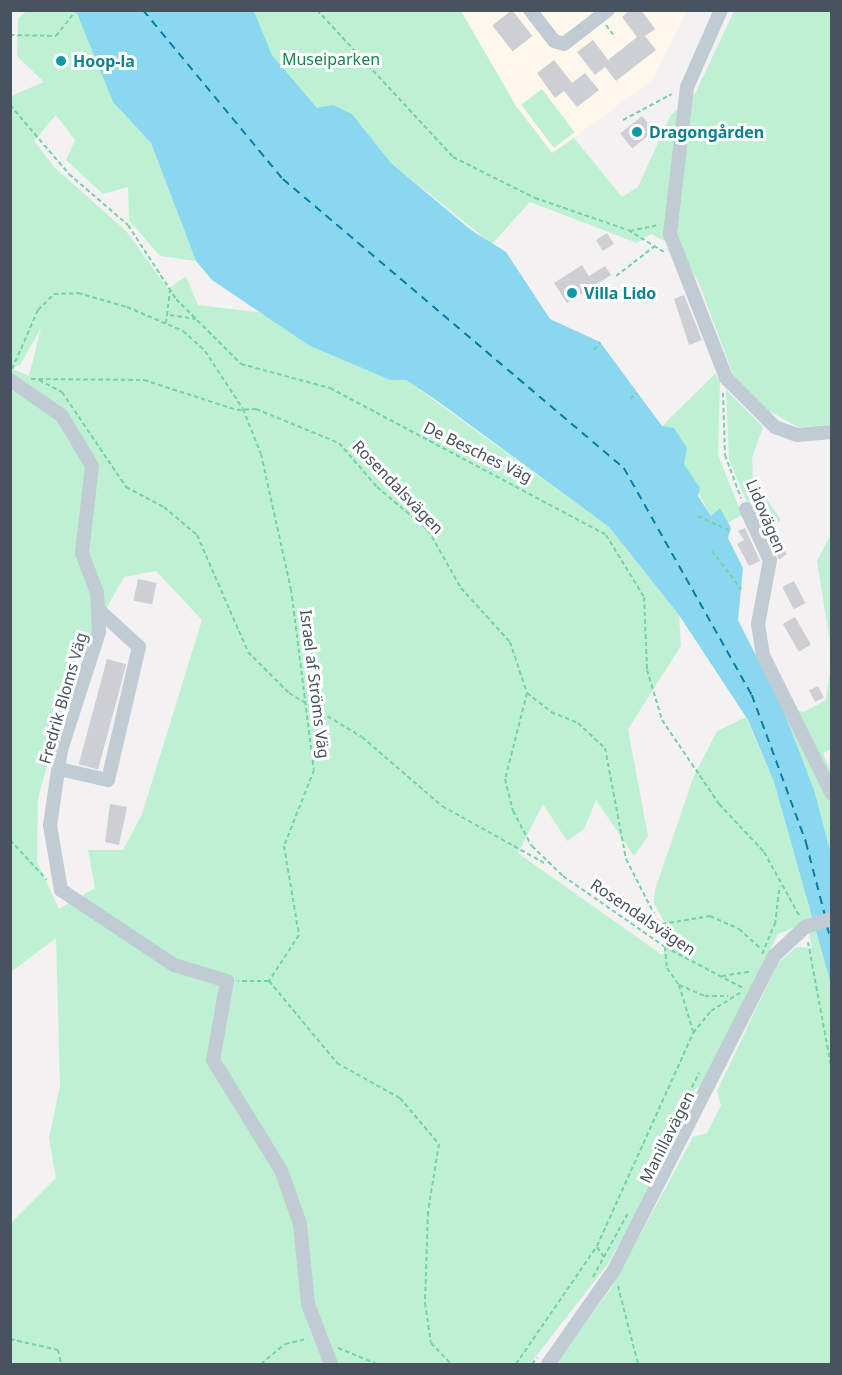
<!DOCTYPE html>
<html>
<head>
<meta charset="utf-8">
<style>
	body { margin:0 }
	#map { position:relative; width:842px; height:1375px; overflow:hidden; background:#f3f1f1; font-family:"Noto Sans",sans-serif }
	div>[style] { position:absolute }
	.commercial>* { inset:0; background:#fdf8eb }
	.green>* { inset:0; background:#bef1d3; transform-origin:0 0 }
	.water>* { inset:0; background:#8ad8f0 }
	.ferry>* { height:1.5px; margin-top:-0.75px; transform-origin:0; background:repeating-linear-gradient(90deg,#087ea3 0 8px,transparent 0 14px) }
	.building>* { inset:0; background:#cdcfd5; transform-origin:0 0 }
	.path>* { height:2px; margin-top:-1px; transform-origin:0; background:repeating-linear-gradient(90deg,#75d1a6 0 4.5px,transparent 0 7.5px) }
	.minor>* { height:14px; margin:-7px; padding:0 7px; transform-origin:7px; border-radius:7px; background:#c1cbd3 }
	.dots>* { width:16px; height:16px; translate:-50% -50%; box-sizing:border-box; border:3px solid #fff; border-radius:50% }
	span { translate:-50% -50%; white-space:nowrap; text-align:center; line-height:1.15; -webkit-text-stroke:6px #fff; paint-order:stroke }
	.park-label { font-size:16px; color:#14854f }
	.culture-label { font-size:16px; color:#0d838f; font-weight:700 }
	.left { translate:0 -50%; text-align:left }
	.street-label { font-size:16px; color:#48535f }
	.frame { position:absolute; inset:0; border:12px solid #48535f; pointer-events:none }
</style>
</head>
<body>
<div id="map">
	<div class="commercial">
		<div style="clip-path:polygon(461px 11px,687px 11px,653px 79px,553px 153px,516px 106px)"></div>
	</div>
	<div class="green">
		<div style="clip-path:polygon(evenodd,27px 11px,76px 11px,82px 17px,113px 102px,151px 143px,196px 261px,160px 256px,129px 220px,128px 187px,103px 194px,66px 160px,75px 140px,56px 115px,34px 141px,55px 168px,126px 231px,168px 289px,186px 276px,198px 305px,265px 313px,310px 346px,390px 380px,406px 380px,609px 527px,679px 615px,681px 646px,628px 729px,648px 836px,634px 856px,596px 800px,584px 829px,567px 841px,543px 804px,518px 853px,662px 955px,675px 941px,654px 903px,655px 890px,693px 778px,717px 731px,746px 717px,774px 782px,814px 919px,778px 934px,707px 1081px,694px 1090px,664px 1164px,607px 1265px,530px 1364px,11px 1364px,11px 1223px,56px 1178px,49px 1138px,60px 1086px,56px 938px,11px 972px,10px 368px,29px 376px,41px 328px,20px 365px,11px 367px,11px 96px,44px 82px,17px 56px,18px 18px,27px 11px,156px 571px,202px 620px,142px 814px,123px 850px,88px 850px,95px 888px,59px 909px,37px 862px,38px 799px,74px 665px,124px 577px,156px 571px)"></div>
		<div style="clip-path:polygon(254px 11px,461px 11px,516px 106px,552px 153px,574px 138px,622px 197px,638px 187px,670px 116px,696px 92px,734px 11px,831px 11px,831px 425px,798px 427px,760px 406px,735px 380px,699px 283px,679px 248px,651px 234px,637px 243px,530px 202px,492px 244px,391px 163px,352px 114px,317px 109px,272px 55px)"></div>
		<div style="left:542px;top:89px;width:54px;height:26px;rotate:53deg"></div>
		<div style="clip-path:polygon(715px 374px,720px 381px,718px 455px,742px 515px,728px 523px,720px 508px,711px 516px,662px 426px)"></div>
		<div style="clip-path:polygon(726px 390px,763px 427px,752px 458px,753px 479px,781px 520px,759px 532px,729px 459px)"></div>
		<div style="clip-path:polygon(831px 534px,831px 533px,831px 649px,817px 561px)"></div>
		<div style="clip-path:polygon(831px 664px,831px 749px,823px 753px,831px 772px,831px 854px,782px 707px,804px 712px,826px 700px)"></div>
		<div style="clip-path:polygon(818px 929px,832px 984px,831px 1364px,555px 1364px,612px 1287px,693px 1137px,707px 1133px,721px 1105px,717px 1091px,778px 963px,796px 947px,812px 948px,809px 932px)"></div>
	</div>
	<div class="water">
		<div style="clip-path:polygon(76px 11px,254px 11px,272px 55px,317px 108px,333px 105px,352px 114px,391px 163px,471px 230px,506px 252px,550px 319px,600px 342px,662px 426px,674px 428px,687px 448px,684px 464px,700px 488px,698px 496px,711px 516px,720px 508px,731px 528px,728px 538px,743px 568px,738px 620px,782px 707px,814px 790px,831px 854px,831px 984px,774px 782px,748px 720px,679px 615px,609px 527px,436px 400px,406px 380px,390px 380px,310px 346px,212px 280px,196px 261px,151px 143px,113px 102px)"></div>
	</div>
	<div class="ferry">
		<div style="left:143px;top:10px;width:219px;rotate:50.4deg"></div>
		<div style="left:283px;top:179px;width:447px;rotate:40.3deg"></div>
		<div style="left:624px;top:468px;width:261px;rotate:60.6deg"></div>
		<div style="left:752px;top:695px;width:157px;rotate:69.8deg"></div>
		<div style="left:806px;top:842px;width:75px;rotate:75.4deg"></div>
		<div style="left:827px;top:926px;width:17px;rotate:73deg"></div>
	</div>
	<div class="building">
		<div style="left:512px;top:10px;width:33px;height:25px;rotate:52deg"></div>
		<div style="clip-path:polygon(630px 10px,641px 10px,655px 29px,645px 36px,656px 50px,616px 81px,605px 67px,595px 75px,577px 52px,593px 40px,608px 60px,637px 37px,622px 17px)"></div>
		<div style="clip-path:polygon(554px 60px,572px 83px,585px 73px,599px 90px,577px 107px,564px 91px,555px 98px,537px 73px)"></div>
		<div style="left:642px;top:116px;width:19px;height:28px;rotate:51deg"></div>
		<div style="left:607px;top:233px;width:13px;height:13px;rotate:58deg"></div>
		<div style="clip-path:polygon(582px 265px,589px 276px,605px 266px,611px 275px,567px 303px,554px 283px)"></div>
		<div style="clip-path:polygon(684px 295px,702px 340px,689px 345px,674px 299px)"></div>
		<div style="clip-path:polygon(745px 528px,760px 561px,749px 566px,737px 544px,744px 540px,738px 531px)"></div>
		<div style="clip-path:polygon(771px 530px,787px 554px,779px 560px,767px 532px)"></div>
		<div style="left:138px;top:579px;width:19px;height:22px;rotate:12deg"></div>
		<div style="left:794px;top:581px;width:25px;height:13px;rotate:63deg"></div>
		<div style="left:795px;top:617px;width:32px;height:14px;rotate:60deg"></div>
		<div style="left:107px;top:659px;width:20px;height:109px;rotate:15deg"></div>
		<div style="left:818px;top:686px;width:13px;height:10px;rotate:63deg"></div>
		<div style="clip-path:polygon(110px 804px,127px 807px,119px 845px,105px 842px)"></div>
	</div>
	<div class="path">
		<div style="left:317px;top:10px;width:200px;rotate:47.2deg"></div>
		<div style="left:453px;top:157px;width:92px;rotate:26.6deg"></div>
		<div style="left:535px;top:198px;width:98px;rotate:19deg"></div>
		<div style="left:628px;top:230px;width:42px;rotate:31.4deg"></div>
		<div style="left:606px;top:25px;width:15px;rotate:53deg"></div>
		<div style="left:10px;top:35px;width:46px;rotate:1.2deg"></div>
		<div style="left:56px;top:36px;width:33px;rotate:-52deg"></div>
		<div style="left:10px;top:105px;width:91px;rotate:49.5deg"></div>
		<div style="left:69px;top:174px;width:78px;rotate:40.8deg"></div>
		<div style="left:128px;top:225px;width:88px;rotate:57deg"></div>
		<div style="left:176px;top:299px;width:92px;rotate:45deg"></div>
		<div style="left:241px;top:364px;width:92px;rotate:15.1deg"></div>
		<div style="left:330px;top:388px;width:313px;rotate:28deg"></div>
		<div style="left:606px;top:535px;width:73px;rotate:58.5deg"></div>
		<div style="left:644px;top:597px;width:73px;rotate:87.6deg"></div>
		<div style="left:647px;top:670px;width:52px;rotate:73.3deg"></div>
		<div style="left:662px;top:720px;width:102px;rotate:55.8deg"></div>
		<div style="left:719px;top:804px;width:66px;rotate:46.8deg"></div>
		<div style="left:764px;top:852px;width:74px;rotate:61deg"></div>
		<div style="left:623px;top:120px;width:55px;rotate:-28deg"></div>
		<div style="left:630px;top:231px;width:30px;rotate:-12deg"></div>
		<div style="left:616px;top:276px;width:49px;rotate:-37.6deg"></div>
		<div style="left:170px;top:315px;width:26px;rotate:9deg"></div>
		<div style="left:166px;top:323px;width:33px;rotate:-83deg"></div>
		<div style="left:594px;top:350px;width:10px;rotate:-53deg"></div>
		<div style="left:12px;top:369px;width:64px;rotate:-66.2deg"></div>
		<div style="left:38px;top:310px;width:23px;rotate:-45deg"></div>
		<div style="left:54px;top:294px;width:24px;rotate:-2deg"></div>
		<div style="left:78px;top:293px;width:51px;rotate:15.9deg"></div>
		<div style="left:127px;top:307px;width:61px;rotate:23.2deg"></div>
		<div style="left:183px;top:331px;width:30px;rotate:42deg"></div>
		<div style="left:205px;top:351px;width:69px;rotate:56.8deg"></div>
		<div style="left:243px;top:409px;width:48px;rotate:68.2deg"></div>
		<div style="left:261px;top:454px;width:138px;rotate:77.5deg"></div>
		<div style="left:291px;top:589px;width:182px;rotate:82.8deg"></div>
		<div style="left:314px;top:770px;width:82px;rotate:111.5deg"></div>
		<div style="left:284px;top:846px;width:90px;rotate:80.4deg"></div>
		<div style="left:299px;top:935px;width:55px;rotate:123.1deg"></div>
		<div style="left:269px;top:981px;width:31px;rotate:180deg"></div>
		<div style="left:31px;top:379px;width:113px;rotate:0.5deg"></div>
		<div style="left:144px;top:380px;width:98px;rotate:17.9deg"></div>
		<div style="left:237px;top:410px;width:19px;rotate:-3deg"></div>
		<div style="left:256px;top:409px;width:90px;rotate:22.3deg"></div>
		<div style="left:339px;top:443px;width:58px;rotate:49.2deg"></div>
		<div style="left:377px;top:487px;width:67px;rotate:40.1deg"></div>
		<div style="left:428px;top:530px;width:67px;rotate:60.4deg"></div>
		<div style="left:461px;top:588px;width:73px;rotate:47.8deg"></div>
		<div style="left:510px;top:642px;width:54px;rotate:71.6deg"></div>
		<div style="left:527px;top:693px;width:89px;rotate:104.3deg"></div>
		<div style="left:505px;top:779px;width:33px;rotate:76deg"></div>
		<div style="left:513px;top:811px;width:40px;rotate:62deg"></div>
		<div style="left:532px;top:846px;width:43px;rotate:44.1deg"></div>
		<div style="left:563px;top:876px;width:124px;rotate:34.8deg"></div>
		<div style="left:665px;top:947px;width:90px;rotate:27.7deg"></div>
		<div style="left:39px;top:380px;width:26px;rotate:28deg"></div>
		<div style="left:62px;top:392px;width:115px;rotate:56deg"></div>
		<div style="left:126px;top:487px;width:43px;rotate:27.8deg"></div>
		<div style="left:164px;top:507px;width:43px;rotate:40.3deg"></div>
		<div style="left:197px;top:535px;width:128px;rotate:66.4deg"></div>
		<div style="left:248px;top:652px;width:58px;rotate:45deg"></div>
		<div style="left:289px;top:693px;width:85px;rotate:31.1deg"></div>
		<div style="left:362px;top:737px;width:106px;rotate:40.8deg"></div>
		<div style="left:442px;top:806px;width:119px;rotate:29.1deg"></div>
		<div style="left:723px;top:393px;width:62px;rotate:88.2deg"></div>
		<div style="left:725px;top:455px;width:46px;rotate:69.6deg"></div>
		<div style="left:630px;top:399px;width:9px;rotate:-41deg"></div>
		<div style="left:698px;top:516px;width:35px;rotate:25deg"></div>
		<div style="left:712px;top:551px;width:48px;rotate:52.7deg"></div>
		<div style="left:527px;top:693px;width:31px;rotate:38deg"></div>
		<div style="left:551px;top:712px;width:29px;rotate:22deg"></div>
		<div style="left:578px;top:723px;width:37px;rotate:43deg"></div>
		<div style="left:605px;top:748px;width:113px;rotate:79.3deg"></div>
		<div style="left:626px;top:859px;width:101px;rotate:62.9deg"></div>
		<div style="left:10px;top:840px;width:54px;rotate:47.2deg"></div>
		<div style="left:662px;top:924px;width:49px;rotate:-9.5deg"></div>
		<div style="left:710px;top:916px;width:32px;rotate:24deg"></div>
		<div style="left:739px;top:929px;width:30px;rotate:42deg"></div>
		<div style="left:808px;top:942px;width:132px;rotate:79.5deg"></div>
		<div style="left:665px;top:947px;width:21px;rotate:85deg"></div>
		<div style="left:667px;top:968px;width:21px;rotate:55deg"></div>
		<div style="left:679px;top:985px;width:48px;rotate:73.1deg"></div>
		<div style="left:762px;top:954px;width:33px;rotate:-67deg"></div>
		<div style="left:775px;top:924px;width:38px;rotate:-83deg"></div>
		<div style="left:722px;top:976px;width:30px;rotate:-9deg"></div>
		<div style="left:269px;top:981px;width:107px;rotate:50.3deg"></div>
		<div style="left:337px;top:1063px;width:72px;rotate:29.1deg"></div>
		<div style="left:400px;top:1098px;width:60px;rotate:49.7deg"></div>
		<div style="left:439px;top:1144px;width:69px;rotate:99.2deg"></div>
		<div style="left:428px;top:1212px;width:91px;rotate:91.9deg"></div>
		<div style="left:425px;top:1303px;width:40px;rotate:81.5deg"></div>
		<div style="left:431px;top:1343px;width:29px;rotate:46deg"></div>
		<div style="left:679px;top:985px;width:28px;rotate:23deg"></div>
		<div style="left:705px;top:996px;width:23px"></div>
		<div style="left:675px;top:1121px;width:54px;rotate:-63.4deg"></div>
		<div style="left:597px;top:1247px;width:12px;rotate:55deg"></div>
		<div style="left:593px;top:1277px;width:75px;rotate:-61.4deg"></div>
		<div style="left:618px;top:1286px;width:81px;rotate:75.6deg"></div>
		<div style="left:10px;top:1339px;width:49px;rotate:12.9deg"></div>
		<div style="left:58px;top:1350px;width:14px;rotate:78deg"></div>
		<div style="left:338px;top:1348px;width:42px;rotate:22.3deg"></div>
		<div style="left:261px;top:1364px;width:31px;rotate:-40deg"></div>
		<div style="left:285px;top:1344px;width:23px;rotate:-13deg"></div>
		<div style="left:516px;top:1364px;width:143px;rotate:-55.5deg"></div>
		<div style="left:597px;top:1246px;width:234px;rotate:-65.7deg"></div>
		<div style="left:693px;top:1033px;width:28px;rotate:-51deg"></div>
		<div style="left:711px;top:1011px;width:36px;rotate:-32deg"></div>
		<div style="left:532px;top:1364px;width:8px;rotate:-50deg"></div>
	</div>
	<div class="minor">
		<div style="left:530px;top:10px;width:39px;rotate:52deg"></div>
		<div style="left:554px;top:41px;width:10px;rotate:17deg"></div>
		<div style="left:564px;top:44px;width:56px;rotate:-37.7deg"></div>
		<div style="left:721px;top:10px;width:84px;rotate:113.8deg"></div>
		<div style="left:687px;top:87px;width:148px;rotate:96.6deg"></div>
		<div style="left:670px;top:234px;width:155px;rotate:68.7deg"></div>
		<div style="left:726px;top:378px;width:69px;rotate:45deg"></div>
		<div style="left:775px;top:427px;width:23px;rotate:20deg"></div>
		<div style="left:797px;top:435px;width:35px;rotate:-5deg"></div>
		<div style="left:10px;top:380px;width:63px;rotate:34.7deg"></div>
		<div style="left:62px;top:416px;width:58px;rotate:59deg"></div>
		<div style="left:92px;top:466px;width:88px;rotate:96.6deg"></div>
		<div style="left:82px;top:553px;width:43px;rotate:69.4deg"></div>
		<div style="left:97px;top:593px;width:39px;rotate:87deg"></div>
		<div style="left:99px;top:632px;width:124px;rotate:107.9deg"></div>
		<div style="left:61px;top:750px;width:76px;rotate:98.3deg"></div>
		<div style="left:50px;top:825px;width:66px;rotate:80.4deg"></div>
		<div style="left:61px;top:890px;width:136px;rotate:33.6deg"></div>
		<div style="left:174px;top:965px;width:55px;rotate:16.8deg"></div>
		<div style="left:227px;top:981px;width:80px;rotate:100deg"></div>
		<div style="left:213px;top:1060px;width:129px;rotate:58.3deg"></div>
		<div style="left:281px;top:1170px;width:57px;rotate:70.6deg"></div>
		<div style="left:300px;top:1224px;width:80px;rotate:84.3deg"></div>
		<div style="left:308px;top:1304px;width:64px;rotate:69deg"></div>
		<div style="left:746px;top:509px;width:56px;rotate:64.8deg"></div>
		<div style="left:770px;top:560px;width:65px;rotate:100.6deg"></div>
		<div style="left:758px;top:624px;width:31px;rotate:81deg"></div>
		<div style="left:763px;top:655px;width:155px;rotate:63.6deg"></div>
		<div style="left:59px;top:769px;width:50px;rotate:12.7deg"></div>
		<div style="left:108px;top:780px;width:137px;rotate:-76.9deg"></div>
		<div style="left:139px;top:647px;width:53px;rotate:-137.3deg"></div>
		<div style="left:548px;top:1364px;width:115px;rotate:-54.9deg"></div>
		<div style="left:614px;top:1270px;width:352px;rotate:-63deg"></div>
		<div style="left:774px;top:956px;width:42px;rotate:-43.1deg"></div>
		<div style="left:805px;top:927px;width:28px;rotate:-17deg"></div>
	</div>
	<div class="dots">
		<div style="left:61px;top:61px;background:#0f9aa8"></div>
		<div style="left:637px;top:132px;background:#0f9aa8"></div>
		<div style="left:572px;top:293px;background:#0f9aa8"></div>
	</div>
	<div class="park-label">
		<span style="left:331px;top:59px">Museiparken</span>
	</div>
	<div class="culture-label">
		<span class="left" style="left:73px;top:61px">Hoop-la</span>
		<span class="left" style="left:649px;top:132px">Dragongården</span>
		<span class="left" style="left:584px;top:293px">Villa Lido</span>
	</div>
	<div class="street-label">
		<span style="left:478px;top:452px;rotate:26deg">De Besches Väg</span>
		<span style="left:398px;top:487px;rotate:46deg">Rosendalsvägen</span>
		<span style="left:766px;top:516px;rotate:67deg">Lidovägen</span>
		<span style="left:315px;top:684px;rotate:83deg">Israel af Ströms Väg</span>
		<span style="left:63px;top:698px;rotate:-74deg">Fredrik Bloms Väg</span>
		<span style="left:643px;top:917px;rotate:34deg">Rosendalsvägen</span>
		<span style="left:667px;top:1137px;rotate:-63deg">Manillavägen</span>
	</div>
	<div class="frame"></div>
</div>
</body>
</html>
